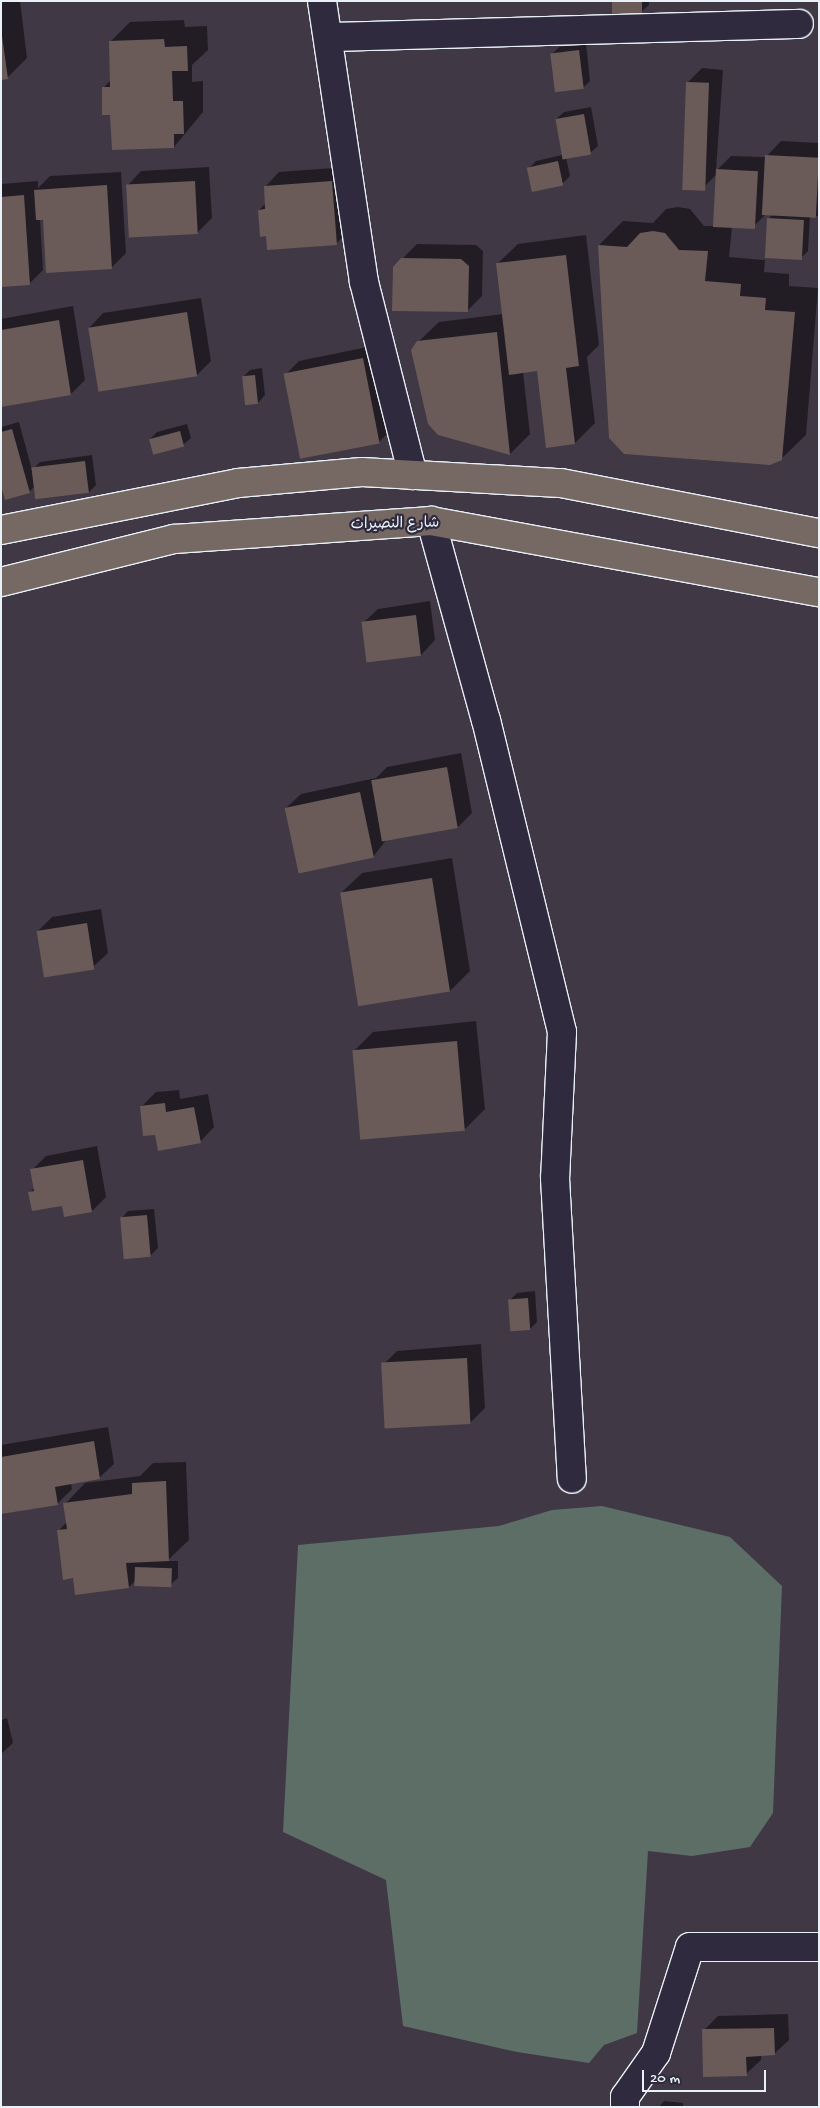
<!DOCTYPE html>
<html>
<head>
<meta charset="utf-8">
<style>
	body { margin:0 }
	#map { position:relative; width:820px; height:2108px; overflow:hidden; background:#413845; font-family:"Gochi Hand","Playpen Sans Arabic",sans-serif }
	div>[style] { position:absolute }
	.green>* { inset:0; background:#5c6e66 }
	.shadow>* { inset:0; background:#0007 }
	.building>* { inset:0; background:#6a5a58; transform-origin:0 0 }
	.roads { filter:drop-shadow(1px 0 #e8f1f8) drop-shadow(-1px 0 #e8f1f8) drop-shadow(0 1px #e8f1f8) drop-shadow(0 -1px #e8f1f8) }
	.minor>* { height:28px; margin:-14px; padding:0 14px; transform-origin:14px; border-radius:14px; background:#2f2a3d }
	.major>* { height:28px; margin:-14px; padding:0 14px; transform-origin:14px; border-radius:14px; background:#766964 }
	span { translate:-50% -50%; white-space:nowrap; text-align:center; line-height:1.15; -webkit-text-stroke:4.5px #2f2a3d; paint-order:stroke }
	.street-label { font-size:15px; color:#e8f1f8 }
	.frame { position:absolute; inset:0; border:2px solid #e8f1f8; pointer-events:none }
	.scale { position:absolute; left:642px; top:2070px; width:124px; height:22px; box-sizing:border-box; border:2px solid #e8f1f8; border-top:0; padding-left:6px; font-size:15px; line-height:18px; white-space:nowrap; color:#e8f1f8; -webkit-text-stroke:4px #2f2a3d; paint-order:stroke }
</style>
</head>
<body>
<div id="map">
	<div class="green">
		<div style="clip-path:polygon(602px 1506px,730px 1537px,782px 1586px,773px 1813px,750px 1847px,692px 1856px,648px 1851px,637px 2033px,604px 2045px,589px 2063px,517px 2052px,403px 2026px,386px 1880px,283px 1832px,298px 1545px,499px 1526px,552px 1510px)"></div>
	</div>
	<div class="shadow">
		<div style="clip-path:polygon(1px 1px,20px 1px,27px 58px,7px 78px,1px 78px)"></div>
		<div style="clip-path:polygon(613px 1px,649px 1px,649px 5px,641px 12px)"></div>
		<div style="clip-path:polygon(184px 20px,185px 27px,207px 26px,208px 50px,192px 65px,192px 82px,203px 81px,203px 112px,174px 147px,112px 113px,103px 88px,111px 80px,110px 42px,130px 22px)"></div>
		<div style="clip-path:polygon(586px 43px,590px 81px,583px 88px,552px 54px,559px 47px)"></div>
		<div style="clip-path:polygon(702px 68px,723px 70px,716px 171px,731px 156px,766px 157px,781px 141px,819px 143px,819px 216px,810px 216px,808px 251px,801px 258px,768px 219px,773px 214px,766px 214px,752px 228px,732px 227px,729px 257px,765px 260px,764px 272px,789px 274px,789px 286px,818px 288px,806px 435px,781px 459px,599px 245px,623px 221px,653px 223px,666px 209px,678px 207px,690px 209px,704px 226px,714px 226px,717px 174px,701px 190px,687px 83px)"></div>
		<div style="clip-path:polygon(591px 107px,598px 146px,590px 153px,566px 157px,570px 176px,563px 183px,528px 169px,536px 161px,562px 155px,556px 119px,564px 112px)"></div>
		<div style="clip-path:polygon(209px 167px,212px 218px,197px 233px,127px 186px,141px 171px)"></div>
		<div style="clip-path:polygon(346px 167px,350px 229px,336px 244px,259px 210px,266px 203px,265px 187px,279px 172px)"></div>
		<div style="clip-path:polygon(121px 172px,126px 253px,111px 268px,40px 219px,43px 270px,29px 284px,1px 286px,1px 184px,38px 181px,38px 188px,50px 176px)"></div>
		<div style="clip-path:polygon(586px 235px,599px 345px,587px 357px,595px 423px,575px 443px,538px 370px,523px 372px,530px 434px,510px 454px,418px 342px,439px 322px,503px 314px,497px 264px,518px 244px)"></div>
		<div style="clip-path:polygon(417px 244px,476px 245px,483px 251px,482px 296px,468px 310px,394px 267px)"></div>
		<div style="clip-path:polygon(201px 298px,211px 361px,197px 375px,89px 328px,103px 313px)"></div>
		<div style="clip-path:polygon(73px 306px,85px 380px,71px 394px,1px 406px,1px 319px)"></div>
		<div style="clip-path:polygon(377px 345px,394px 427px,379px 442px,285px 375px,299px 361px)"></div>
		<div style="clip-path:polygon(262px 368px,265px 395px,258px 403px,243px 377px,250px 370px)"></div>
		<div style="clip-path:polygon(19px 422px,32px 470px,40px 462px,92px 455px,96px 485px,89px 492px,35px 486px,29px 492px,1px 481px,1px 427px)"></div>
		<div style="clip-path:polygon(187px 424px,191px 438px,183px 445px,150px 439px,157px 432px)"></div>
		<div style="clip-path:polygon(430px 601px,435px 640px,421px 655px,363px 623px,378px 609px)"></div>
		<div style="clip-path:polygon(461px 753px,472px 813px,458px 827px,387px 839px,373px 857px,286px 808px,301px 794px,376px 778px,387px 767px)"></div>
		<div style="clip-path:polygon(452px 858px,470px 971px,450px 991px,341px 893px,362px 873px)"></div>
		<div style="clip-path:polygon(101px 909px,108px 953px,93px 967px,38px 931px,52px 917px)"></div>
		<div style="clip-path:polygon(476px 1021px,485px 1109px,465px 1129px,353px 1052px,373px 1032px)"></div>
		<div style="clip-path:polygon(179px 1090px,180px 1099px,208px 1094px,214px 1127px,200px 1142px,156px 1134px,142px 1106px,156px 1092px)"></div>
		<div style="clip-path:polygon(97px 1146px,106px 1197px,92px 1211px,30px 1192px,35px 1187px,32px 1170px,46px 1156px)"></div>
		<div style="clip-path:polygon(154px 1209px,158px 1248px,151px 1255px,126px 1258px,121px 1219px,128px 1211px)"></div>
		<div style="clip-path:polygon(535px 1291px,537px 1322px,530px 1329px,510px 1300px,517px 1293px)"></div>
		<div style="clip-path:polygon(481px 1344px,485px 1408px,471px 1422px,383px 1365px,397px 1351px)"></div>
		<div style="clip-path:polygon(108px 1427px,114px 1464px,99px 1478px,71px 1483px,72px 1489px,58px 1503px,1px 1513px,1px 1445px)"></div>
		<div style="clip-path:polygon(186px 1462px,189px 1540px,167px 1561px,178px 1561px,178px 1578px,170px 1585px,136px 1580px,129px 1587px,74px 1577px,58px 1531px,67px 1522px,65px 1504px,85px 1483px,140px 1476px,153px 1463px)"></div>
		<div style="clip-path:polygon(7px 1718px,13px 1743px,1px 1754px,1px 1720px)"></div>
		<div style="clip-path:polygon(788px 2014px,789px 2040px,774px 2054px,761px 2055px,761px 2060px,746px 2074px,704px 2030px,718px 2016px)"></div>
		<div style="clip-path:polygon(664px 2101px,683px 2103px,683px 2107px,659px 2107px)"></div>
	</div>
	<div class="building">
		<div style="left:612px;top:1px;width:30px;height:13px"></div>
		<div style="clip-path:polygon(2px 36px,8px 79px,1px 80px,1px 37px)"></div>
		<div style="clip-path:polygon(164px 39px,165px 47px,187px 46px,188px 71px,172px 71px,173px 101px,183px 101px,184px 134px,174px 134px,174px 148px,112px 150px,110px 115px,102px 115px,102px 87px,110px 87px,109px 41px)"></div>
		<div style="left:579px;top:50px;width:39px;height:29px;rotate:83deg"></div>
		<div style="left:686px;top:82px;width:23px;height:108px;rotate:2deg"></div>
		<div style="left:584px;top:114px;width:41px;height:29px;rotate:80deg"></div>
		<div style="left:765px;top:155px;width:54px;height:60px;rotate:3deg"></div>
		<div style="left:558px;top:161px;width:25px;height:32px;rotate:78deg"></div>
		<div style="left:716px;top:169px;width:42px;height:58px;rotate:3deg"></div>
		<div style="left:195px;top:181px;width:53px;height:69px;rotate:87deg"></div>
		<div style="clip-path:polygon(332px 181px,337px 245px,267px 250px,266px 236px,260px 237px,258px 210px,265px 209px,264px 186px)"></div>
		<div style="clip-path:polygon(107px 185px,112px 269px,46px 273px,43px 220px,36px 220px,34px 190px)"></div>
		<div style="clip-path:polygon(24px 195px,30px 285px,1px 287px,1px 197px)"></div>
		<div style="left:767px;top:218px;width:37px;height:40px;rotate:3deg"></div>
		<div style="clip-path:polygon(653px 231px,665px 233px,679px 250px,708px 251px,705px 281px,741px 284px,740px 296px,766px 298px,765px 310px,795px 312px,782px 460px,770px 465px,624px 454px,609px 438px,598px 245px,627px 247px,640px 233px)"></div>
		<div style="clip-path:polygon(566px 255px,579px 366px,566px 368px,575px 444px,546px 448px,537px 371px,509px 375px,496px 263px)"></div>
		<div style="clip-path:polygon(401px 258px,461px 259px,469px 266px,468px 312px,392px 311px,393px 267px)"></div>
		<div style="left:187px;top:312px;width:65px;height:100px;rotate:81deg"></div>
		<div style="clip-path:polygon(59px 320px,71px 395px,1px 407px,1px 330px)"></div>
		<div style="clip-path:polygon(497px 332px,510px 455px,438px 435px,428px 424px,411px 350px,417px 341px)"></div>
		<div style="left:363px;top:358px;width:87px;height:81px;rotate:79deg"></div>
		<div style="left:255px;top:375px;width:29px;height:13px;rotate:84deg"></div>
		<div style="clip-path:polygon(12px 429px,30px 493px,5px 500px,1px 486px,1px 432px)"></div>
		<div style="left:180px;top:431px;width:16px;height:32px;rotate:75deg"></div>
		<div style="left:85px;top:461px;width:32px;height:54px;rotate:83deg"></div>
		<div style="left:416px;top:615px;width:41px;height:55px;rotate:83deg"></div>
		<div style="left:447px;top:767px;width:62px;height:77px;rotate:80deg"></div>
		<div style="left:360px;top:792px;width:67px;height:77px;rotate:78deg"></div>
		<div style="left:432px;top:878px;width:115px;height:93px;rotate:81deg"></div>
		<div style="left:87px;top:923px;width:47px;height:51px;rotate:81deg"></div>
		<div style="left:457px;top:1041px;width:90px;height:105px;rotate:85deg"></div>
		<div style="clip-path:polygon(165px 1103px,166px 1112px,194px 1107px,201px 1143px,158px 1151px,155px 1135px,143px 1136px,140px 1106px)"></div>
		<div style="clip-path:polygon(83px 1160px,92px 1212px,64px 1217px,62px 1206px,32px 1211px,28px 1192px,34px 1191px,30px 1169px)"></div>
		<div style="left:147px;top:1215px;width:42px;height:27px;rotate:85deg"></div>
		<div style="left:528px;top:1298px;width:32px;height:20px;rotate:86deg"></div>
		<div style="left:467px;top:1358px;width:66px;height:86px;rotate:87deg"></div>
		<div style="clip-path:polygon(94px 1441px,100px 1479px,55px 1487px,58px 1505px,1px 1514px,1px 1457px)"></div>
		<div style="clip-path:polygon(166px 1481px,169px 1561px,126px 1563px,129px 1588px,75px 1595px,73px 1578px,63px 1580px,57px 1530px,67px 1529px,63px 1503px,132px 1494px,132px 1483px)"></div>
		<div style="left:135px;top:1567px;width:37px;height:19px;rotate:2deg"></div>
		<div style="clip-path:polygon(774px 2028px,775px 2055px,746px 2057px,747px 2076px,703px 2077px,702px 2029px)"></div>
	</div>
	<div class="roads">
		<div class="minor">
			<div style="left:322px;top:1px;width:284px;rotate:81.5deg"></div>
			<div style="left:364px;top:282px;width:199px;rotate:75.8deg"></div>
			<div style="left:329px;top:37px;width:470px;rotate:-1.6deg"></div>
			<div style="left:431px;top:521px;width:206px;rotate:74.6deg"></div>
			<div style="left:486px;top:720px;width:321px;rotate:76.3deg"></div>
			<div style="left:562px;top:1032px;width:146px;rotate:92.7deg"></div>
			<div style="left:555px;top:1178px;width:301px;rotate:86.8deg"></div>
			<div style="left:625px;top:2107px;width:10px;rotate:-90deg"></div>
			<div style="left:625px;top:2097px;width:54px;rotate:-54.8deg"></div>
			<div style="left:656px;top:2053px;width:111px;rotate:-72.2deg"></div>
			<div style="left:690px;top:1947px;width:129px"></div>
		</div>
		<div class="major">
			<div style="left:1px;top:530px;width:242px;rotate:-11.2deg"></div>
			<div style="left:238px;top:483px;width:124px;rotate:-5.1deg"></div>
			<div style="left:362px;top:472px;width:199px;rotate:3.2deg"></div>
			<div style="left:561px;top:483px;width:263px;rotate:11deg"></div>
			<div style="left:1px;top:582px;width:178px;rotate:-14deg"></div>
			<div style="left:174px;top:539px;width:258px;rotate:-4deg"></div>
			<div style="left:431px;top:521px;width:394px;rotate:10.4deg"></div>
		</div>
	</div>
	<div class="street-label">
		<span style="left:395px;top:525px;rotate:-1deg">شارع النصيرات</span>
	</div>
	<div class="frame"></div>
	<div class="scale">20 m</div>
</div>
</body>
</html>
